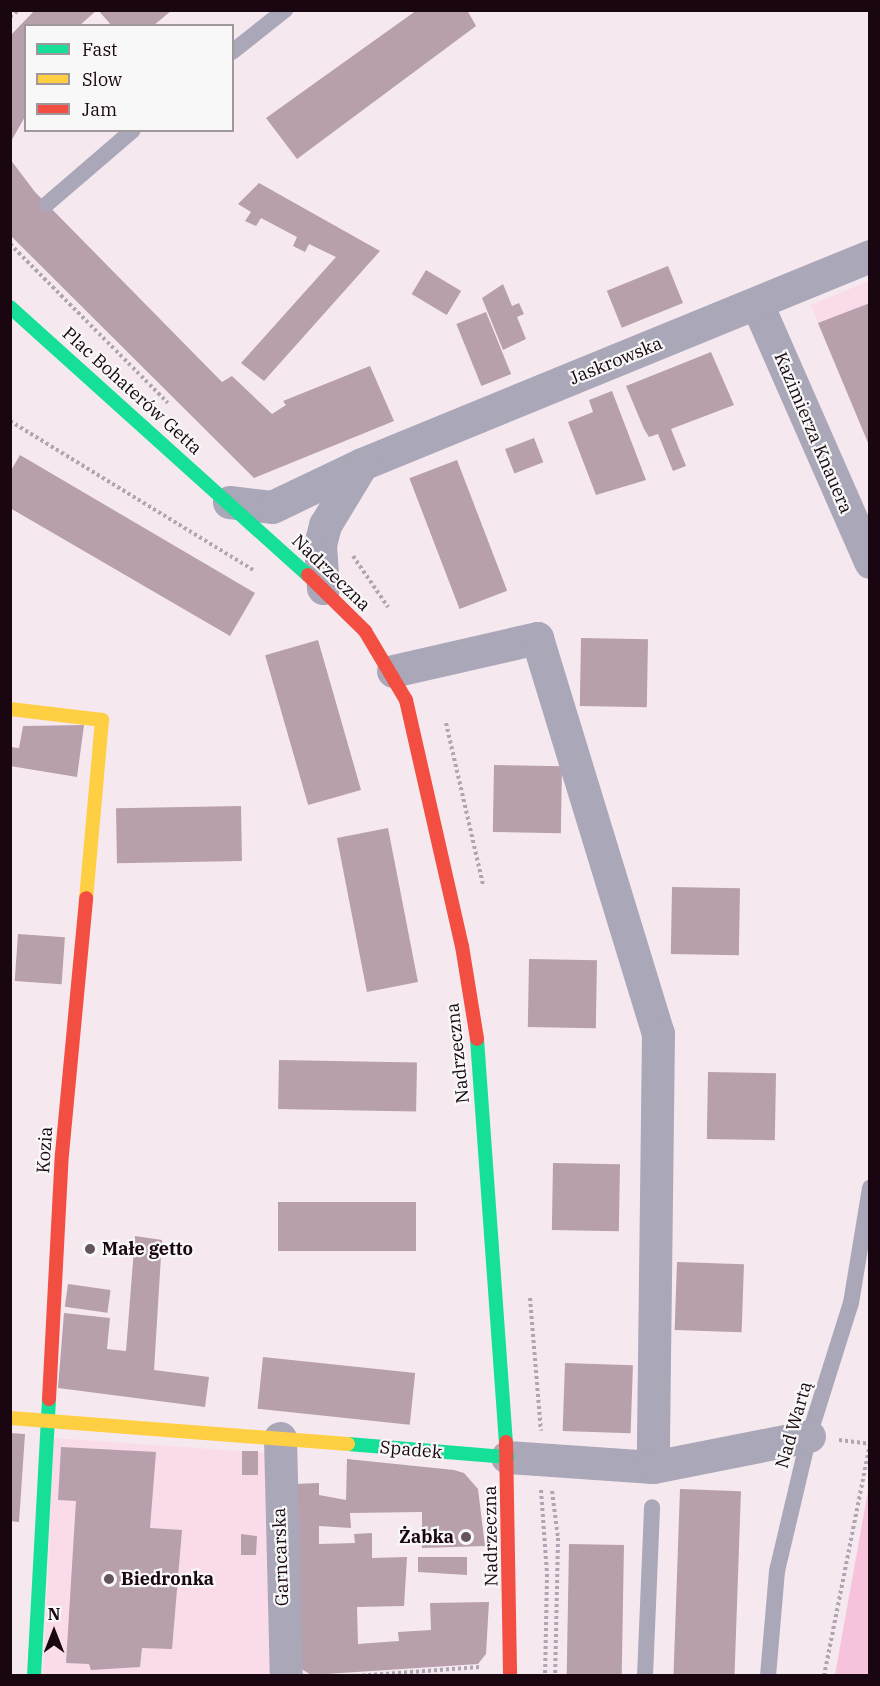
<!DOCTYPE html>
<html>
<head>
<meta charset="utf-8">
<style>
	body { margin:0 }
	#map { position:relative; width:880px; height:1686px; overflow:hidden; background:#f6e8ef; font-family:"IBM Plex Serif",serif }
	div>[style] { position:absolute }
	.built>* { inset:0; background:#f9dbea }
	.green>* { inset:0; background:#f7c2dc }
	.building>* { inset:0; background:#b79fac; transform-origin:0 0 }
	.path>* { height:4px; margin-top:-2px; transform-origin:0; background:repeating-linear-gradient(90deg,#aea7b3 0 3px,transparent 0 6px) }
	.lane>* { height:16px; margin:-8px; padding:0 8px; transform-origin:8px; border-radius:8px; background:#aaa7b9 }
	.street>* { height:33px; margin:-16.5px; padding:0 16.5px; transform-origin:16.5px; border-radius:16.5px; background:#aaa7b9 }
	.fast>* { height:14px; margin:-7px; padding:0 7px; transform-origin:7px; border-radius:7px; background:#16e098 }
	.slow>* { height:14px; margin:-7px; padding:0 7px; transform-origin:7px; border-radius:7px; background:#ffcf43 }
	.jam>* { height:14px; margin:-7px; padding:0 7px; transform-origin:7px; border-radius:7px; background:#f24e42 }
	.dots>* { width:16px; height:16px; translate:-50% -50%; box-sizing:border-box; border:3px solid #f8f8f8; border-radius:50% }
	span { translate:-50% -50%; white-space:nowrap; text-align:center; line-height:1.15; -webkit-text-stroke:4.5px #f8f8f8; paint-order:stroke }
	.street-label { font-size:18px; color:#190610 }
	.poi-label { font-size:18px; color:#190610; font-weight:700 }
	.left { translate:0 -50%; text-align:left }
	.right { translate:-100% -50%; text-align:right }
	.frame { position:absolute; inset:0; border:12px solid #190610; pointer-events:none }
	.legend { position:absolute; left:24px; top:24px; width:210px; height:108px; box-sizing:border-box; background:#f8f8f8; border:2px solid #9f979b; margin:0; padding:8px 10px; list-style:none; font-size:18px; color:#190610 }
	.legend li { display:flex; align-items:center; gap:12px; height:30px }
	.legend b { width:30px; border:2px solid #9f979b }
	.north { position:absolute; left:24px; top:1602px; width:60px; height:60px; -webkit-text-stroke:4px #f8f8f8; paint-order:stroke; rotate:0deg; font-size:16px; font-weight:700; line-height:24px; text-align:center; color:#190610 }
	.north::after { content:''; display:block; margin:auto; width:21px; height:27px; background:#190610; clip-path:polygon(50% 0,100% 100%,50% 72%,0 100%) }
</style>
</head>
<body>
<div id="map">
	<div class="built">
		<div style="clip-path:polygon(869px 281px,869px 446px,811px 305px)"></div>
		<div style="clip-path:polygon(54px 1438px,268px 1453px,277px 1675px,43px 1676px)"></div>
	</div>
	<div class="green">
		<div style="clip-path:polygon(869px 1485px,869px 1675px,835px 1675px)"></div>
	</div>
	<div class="building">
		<div style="clip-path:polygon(35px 10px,97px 10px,79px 26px,26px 26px,26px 115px,10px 143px,10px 36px)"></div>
		<div style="clip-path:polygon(98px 10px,172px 10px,153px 26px,112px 26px)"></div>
		<div style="clip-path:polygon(417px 10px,467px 10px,476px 26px,297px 159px,266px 118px)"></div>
		<div style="clip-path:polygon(10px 159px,35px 192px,222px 382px,232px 376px,272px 414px,286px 405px,283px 401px,370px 366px,394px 421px,254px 478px,10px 235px)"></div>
		<div style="clip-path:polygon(259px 183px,380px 251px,264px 381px,241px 363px,336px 257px,309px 244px,305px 252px,293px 246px,297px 237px,261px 218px,256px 226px,245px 221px,251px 212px,238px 204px)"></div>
		<div style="left:668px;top:266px;width:40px;height:66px;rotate:68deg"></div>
		<div style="left:426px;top:270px;width:41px;height:28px;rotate:31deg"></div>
		<div style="clip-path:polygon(503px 284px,512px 306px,519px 303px,524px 314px,517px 317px,526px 339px,503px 350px,482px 298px)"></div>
		<div style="clip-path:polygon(870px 303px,870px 445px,869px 445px,818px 323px)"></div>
		<div style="left:486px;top:312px;width:67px;height:32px;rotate:68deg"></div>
		<div style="clip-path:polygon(711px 352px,734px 405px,671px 429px,686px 466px,673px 471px,658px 434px,649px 437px,644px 429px,626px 386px)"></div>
		<div style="clip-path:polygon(612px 391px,646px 480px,596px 495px,568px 422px,593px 412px,589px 400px)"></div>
		<div style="left:534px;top:438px;width:26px;height:31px;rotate:69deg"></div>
		<div style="clip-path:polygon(20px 455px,255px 593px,230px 636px,10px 508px,10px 472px)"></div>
		<div style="left:457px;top:460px;width:140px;height:51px;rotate:69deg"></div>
		<div style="left:581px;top:638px;width:67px;height:68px;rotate:1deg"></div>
		<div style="left:318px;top:640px;width:156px;height:55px;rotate:74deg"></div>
		<div style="clip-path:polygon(84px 725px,77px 777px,10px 766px,10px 747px,19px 748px,23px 726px)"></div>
		<div style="left:494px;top:765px;width:68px;height:67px;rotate:1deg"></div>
		<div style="left:241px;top:806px;width:55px;height:125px;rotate:89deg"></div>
		<div style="left:388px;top:828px;width:157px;height:52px;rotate:79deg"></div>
		<div style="left:672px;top:887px;width:68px;height:67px;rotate:1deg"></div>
		<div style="left:18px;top:934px;width:47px;height:47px;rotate:4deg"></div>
		<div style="left:529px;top:959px;width:68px;height:68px;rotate:1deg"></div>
		<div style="left:279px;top:1060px;width:138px;height:49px;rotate:1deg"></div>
		<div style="left:708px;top:1072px;width:68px;height:67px;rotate:1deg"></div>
		<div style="left:553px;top:1163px;width:67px;height:67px;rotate:1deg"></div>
		<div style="left:278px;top:1202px;width:138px;height:49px"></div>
		<div style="clip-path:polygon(135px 1236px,162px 1240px,154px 1370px,209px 1377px,205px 1407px,58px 1388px,64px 1313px,110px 1318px,107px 1349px,126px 1351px)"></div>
		<div style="left:677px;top:1262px;width:67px;height:68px;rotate:2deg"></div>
		<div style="left:68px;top:1284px;width:43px;height:23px;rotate:8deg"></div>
		<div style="left:263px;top:1357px;width:153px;height:52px;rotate:6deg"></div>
		<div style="left:565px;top:1363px;width:68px;height:68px;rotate:2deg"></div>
		<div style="clip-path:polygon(10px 1433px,25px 1434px,19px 1522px,10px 1521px)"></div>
		<div style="clip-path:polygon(61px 1447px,156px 1452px,150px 1528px,182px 1530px,172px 1649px,142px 1648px,140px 1667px,91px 1670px,89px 1664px,66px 1663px,76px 1501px,58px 1500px)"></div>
		<div style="left:242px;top:1451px;width:16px;height:24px"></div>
		<div style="clip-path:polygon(347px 1459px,454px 1470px,464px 1473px,478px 1489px,485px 1546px,422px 1548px,422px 1512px,350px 1513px,351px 1528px,319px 1526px,319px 1544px,355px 1543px,354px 1534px,372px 1533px,372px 1558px,407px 1557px,404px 1606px,357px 1607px,358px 1644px,399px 1641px,398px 1632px,431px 1630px,430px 1603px,489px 1602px,486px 1654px,478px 1664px,311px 1675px,297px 1666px,293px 1484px,319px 1483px,319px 1495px,346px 1500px)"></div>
		<div style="left:680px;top:1489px;width:61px;height:187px;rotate:2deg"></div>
		<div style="clip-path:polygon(241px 1534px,257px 1536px,256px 1555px,241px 1555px)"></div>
		<div style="left:569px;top:1544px;width:55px;height:132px;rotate:1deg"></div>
		<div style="clip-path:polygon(418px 1557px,467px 1557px,467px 1575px,418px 1572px)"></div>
	</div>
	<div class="path">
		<div style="left:10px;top:17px;width:11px;rotate:-38deg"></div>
		<div style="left:10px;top:244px;width:224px;rotate:45.2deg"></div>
		<div style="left:10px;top:421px;width:285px;rotate:31.5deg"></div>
		<div style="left:353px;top:556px;width:62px;rotate:55.5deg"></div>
		<div style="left:446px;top:723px;width:166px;rotate:77.1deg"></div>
		<div style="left:530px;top:1298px;width:133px;rotate:85.3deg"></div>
		<div style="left:839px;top:1440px;width:31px;rotate:7deg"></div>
		<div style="left:541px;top:1490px;width:84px;rotate:85.9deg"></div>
		<div style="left:547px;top:1574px;width:102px;rotate:91.1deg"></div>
		<div style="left:552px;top:1491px;width:47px;rotate:82.7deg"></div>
		<div style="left:558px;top:1538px;width:138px;rotate:91.2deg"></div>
		<div style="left:356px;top:1676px;width:124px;rotate:-4.2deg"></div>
		<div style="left:824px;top:1676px;width:237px;rotate:-78.8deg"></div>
	</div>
	<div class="lane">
		<div style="left:232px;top:52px;width:68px;rotate:-38.4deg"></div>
		<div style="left:47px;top:204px;width:113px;rotate:-40.7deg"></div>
		<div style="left:645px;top:1676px;width:169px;rotate:-87.6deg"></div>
		<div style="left:768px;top:1676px;width:105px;rotate:-85.1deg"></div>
		<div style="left:777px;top:1571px;width:139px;rotate:-76.7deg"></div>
		<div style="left:809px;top:1436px;width:139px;rotate:-72.5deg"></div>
		<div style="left:851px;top:1303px;width:117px;rotate:-80.6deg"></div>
	</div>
	<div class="street">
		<div style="left:757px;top:304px;width:282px;rotate:66.3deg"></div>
		<div style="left:229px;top:502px;width:43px;rotate:6.6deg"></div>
		<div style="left:272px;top:507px;width:100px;rotate:-25.5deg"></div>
		<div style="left:362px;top:464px;width:549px;rotate:-22.27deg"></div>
		<div style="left:323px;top:588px;width:43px;rotate:-94deg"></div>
		<div style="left:320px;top:545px;width:21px;rotate:-76deg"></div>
		<div style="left:325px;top:525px;width:71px;rotate:-58.8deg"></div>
		<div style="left:393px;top:671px;width:148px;rotate:-12.9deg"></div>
		<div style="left:537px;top:638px;width:413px;rotate:73deg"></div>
		<div style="left:658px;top:1033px;width:434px;rotate:90.7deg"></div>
		<div style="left:280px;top:1438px;width:238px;rotate:88.6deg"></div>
		<div style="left:507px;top:1457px;width:146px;rotate:3.9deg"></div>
		<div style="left:653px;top:1467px;width:159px;rotate:-11.2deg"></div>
	</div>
	<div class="fast">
		<div style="left:10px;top:307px;width:401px;rotate:42deg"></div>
		<div style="left:477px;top:1039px;width:404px;rotate:85.9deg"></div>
		<div style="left:348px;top:1444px;width:160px;rotate:4.7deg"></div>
		<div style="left:34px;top:1676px;width:277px;rotate:-86.9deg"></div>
	</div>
	<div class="slow">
		<div style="left:10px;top:709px;width:93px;rotate:6.8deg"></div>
		<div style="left:102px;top:720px;width:179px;rotate:95.1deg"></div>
		<div style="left:10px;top:1418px;width:339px;rotate:4.4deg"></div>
	</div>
	<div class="jam">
		<div style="left:308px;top:575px;width:80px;rotate:44.5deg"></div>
		<div style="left:365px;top:631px;width:80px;rotate:59.3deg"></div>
		<div style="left:406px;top:700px;width:252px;rotate:77.2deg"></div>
		<div style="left:462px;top:946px;width:94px;rotate:80.8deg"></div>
		<div style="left:49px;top:1399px;width:245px;rotate:-87deg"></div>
		<div style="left:62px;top:1154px;width:257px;rotate:-84.6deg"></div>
		<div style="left:506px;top:1442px;width:234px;rotate:89deg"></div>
	</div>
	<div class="dots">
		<div style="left:90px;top:1249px;background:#66555e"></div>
		<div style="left:466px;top:1537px;background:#66555e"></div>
		<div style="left:109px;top:1579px;background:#66555e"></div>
	</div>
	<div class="street-label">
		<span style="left:616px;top:361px;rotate:-22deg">Jaskrowska</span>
		<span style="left:132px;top:391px;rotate:42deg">Plac Bohaterów Getta</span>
		<span style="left:813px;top:433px;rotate:67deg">Kazimierza Knauera</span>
		<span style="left:331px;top:573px;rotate:44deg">Nadrzeczna</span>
		<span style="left:458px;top:1053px;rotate:-96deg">Nadrzeczna</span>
		<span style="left:45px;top:1150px;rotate:-86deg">Kozia</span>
		<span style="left:794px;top:1425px;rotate:-74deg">Nad Wartą</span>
		<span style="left:411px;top:1450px;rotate:5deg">Spadek</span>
		<span style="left:491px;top:1536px;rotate:-91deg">Nadrzeczna</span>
		<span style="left:281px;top:1557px;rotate:-92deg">Garncarska</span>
	</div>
	<div class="poi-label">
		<span class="left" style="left:102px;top:1249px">Małe getto</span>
		<span class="right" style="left:454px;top:1537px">Żabka</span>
		<span class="left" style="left:121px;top:1579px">Biedronka</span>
	</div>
	<div class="frame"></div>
	<ul class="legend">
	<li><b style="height:8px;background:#16e098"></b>Fast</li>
	<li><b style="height:8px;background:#ffcf43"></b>Slow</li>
	<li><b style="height:8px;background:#f24e42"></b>Jam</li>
	</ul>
	<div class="north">N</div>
</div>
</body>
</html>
